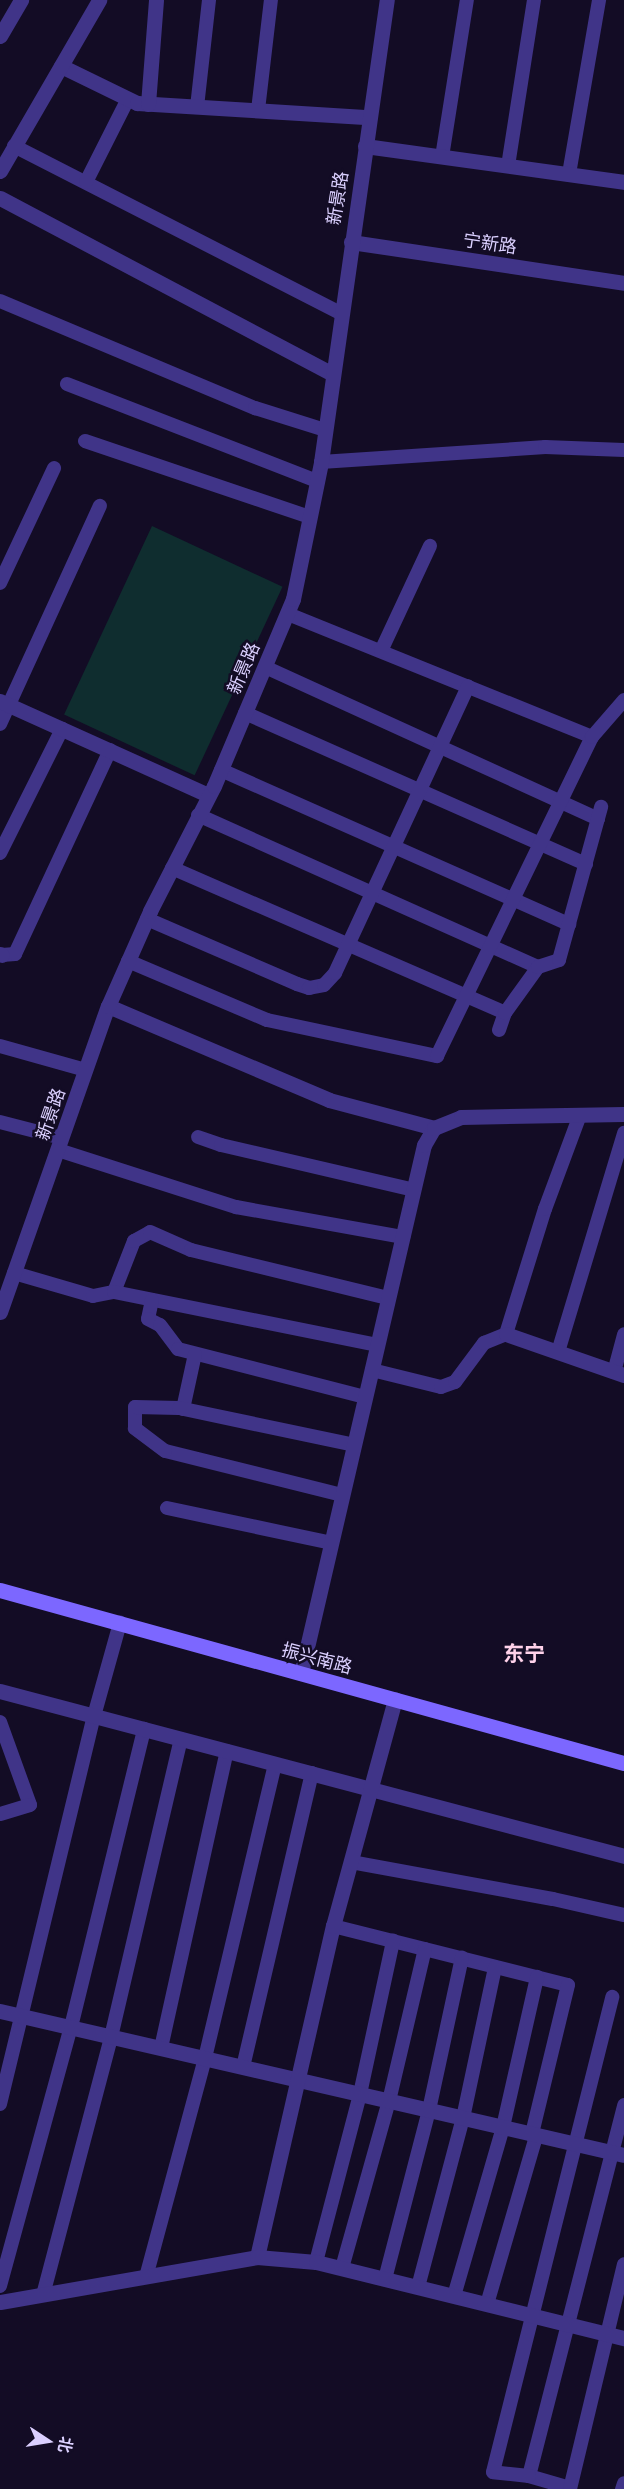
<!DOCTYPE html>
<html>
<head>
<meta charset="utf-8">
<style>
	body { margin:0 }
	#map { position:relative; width:624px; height:2489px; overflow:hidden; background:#130c25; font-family:"Open Sans","Noto Sans SC",sans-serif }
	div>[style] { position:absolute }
	.green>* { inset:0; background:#0f2d2f; transform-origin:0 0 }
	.lane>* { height:14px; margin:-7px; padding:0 7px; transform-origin:7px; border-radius:7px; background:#403488 }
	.street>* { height:15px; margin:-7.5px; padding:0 7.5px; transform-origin:7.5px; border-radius:7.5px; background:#403488 }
	.secondary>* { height:15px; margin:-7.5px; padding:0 7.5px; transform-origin:7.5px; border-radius:7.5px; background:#7c67ff }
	span { translate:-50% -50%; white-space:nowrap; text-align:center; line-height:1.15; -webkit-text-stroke:5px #130c25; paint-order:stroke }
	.street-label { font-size:18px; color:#dbd0ff }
	.quarter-label { font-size:21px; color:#ffd2ea; font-weight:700 }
	.north { position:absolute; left:18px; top:2411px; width:60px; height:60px; -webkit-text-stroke:4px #130c25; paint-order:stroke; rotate:102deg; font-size:16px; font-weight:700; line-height:24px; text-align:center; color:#dbd0ff }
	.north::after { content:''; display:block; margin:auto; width:21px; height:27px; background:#dbd0ff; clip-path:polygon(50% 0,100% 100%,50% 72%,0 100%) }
</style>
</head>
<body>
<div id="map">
	<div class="green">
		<div style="left:152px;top:526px;width:144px;height:208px;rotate:25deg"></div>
	</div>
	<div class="lane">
		<div style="left:197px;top:107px;width:108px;rotate:-83.6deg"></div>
		<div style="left:258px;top:110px;width:111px;rotate:-83.3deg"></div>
		<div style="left:14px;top:146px;width:367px;rotate:27.1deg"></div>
		<div style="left:442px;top:157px;width:159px;rotate:-81deg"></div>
		<div style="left:508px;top:166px;width:168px;rotate:-81.1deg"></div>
		<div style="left:569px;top:174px;width:177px;rotate:-80.2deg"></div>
		<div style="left:86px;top:182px;width:93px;rotate:-63.2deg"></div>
		<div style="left:0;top:301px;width:277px;rotate:22.8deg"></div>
		<div style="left:255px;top:408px;width:73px;rotate:17.4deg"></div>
		<div style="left:67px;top:384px;width:268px;rotate:21.2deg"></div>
		<div style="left:85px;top:441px;width:237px;rotate:18.7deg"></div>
		<div style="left:321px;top:462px;width:225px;rotate:-3.8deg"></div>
		<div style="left:545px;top:447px;width:79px;rotate:2.2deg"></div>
		<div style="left:0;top:583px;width:127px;rotate:-64.8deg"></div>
		<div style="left:288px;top:614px;width:328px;rotate:22deg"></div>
		<div style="left:381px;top:651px;width:116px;rotate:-65deg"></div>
		<div style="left:265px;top:667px;width:366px;rotate:24.5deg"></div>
		<div style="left:245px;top:713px;width:373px;rotate:23.9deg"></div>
		<div style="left:0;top:724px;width:240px;rotate:-65.4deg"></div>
		<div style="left:221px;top:770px;width:381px;rotate:23.9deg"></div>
		<div style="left:198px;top:815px;width:372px;rotate:24.1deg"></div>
		<div style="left:0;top:853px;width:139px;rotate:-63.4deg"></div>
		<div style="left:172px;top:868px;width:363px;rotate:23.5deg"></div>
		<div style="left:147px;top:919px;width:163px;rotate:23.4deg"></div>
		<div style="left:297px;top:984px;width:13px;rotate:18deg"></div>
		<div style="left:309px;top:988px;width:15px;rotate:-11deg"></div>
		<div style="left:324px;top:985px;width:16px;rotate:-47deg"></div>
		<div style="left:335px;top:973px;width:316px;rotate:-65.1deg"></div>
		<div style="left:2px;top:955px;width:13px;rotate:-4deg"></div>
		<div style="left:15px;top:954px;width:225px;rotate:-65deg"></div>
		<div style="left:128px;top:961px;width:151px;rotate:23deg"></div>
		<div style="left:267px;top:1020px;width:174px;rotate:12deg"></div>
		<div style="left:437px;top:1056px;width:355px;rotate:-64.1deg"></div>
		<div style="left:592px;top:737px;width:49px;rotate:-49.1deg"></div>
		<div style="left:499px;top:1030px;width:18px;rotate:-71deg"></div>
		<div style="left:505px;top:1013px;width:57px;rotate:-54.3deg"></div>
		<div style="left:538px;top:967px;width:22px;rotate:-18deg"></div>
		<div style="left:559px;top:960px;width:159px;rotate:-74.6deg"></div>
		<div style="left:0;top:1046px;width:89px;rotate:15.6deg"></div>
		<div style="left:0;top:1122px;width:64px;rotate:14.5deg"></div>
		<div style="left:198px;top:1137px;width:24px;rotate:19deg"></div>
		<div style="left:221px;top:1145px;width:198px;rotate:13.1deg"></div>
		<div style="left:58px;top:1150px;width:187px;rotate:17.8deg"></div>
		<div style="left:236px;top:1207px;width:170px;rotate:10.2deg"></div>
		<div style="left:14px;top:1273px;width:82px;rotate:16.2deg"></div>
		<div style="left:93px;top:1296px;width:21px;rotate:-11deg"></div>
		<div style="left:114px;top:1292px;width:55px;rotate:-68.6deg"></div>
		<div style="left:134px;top:1241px;width:18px;rotate:-29deg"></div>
		<div style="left:150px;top:1232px;width:45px;rotate:23.7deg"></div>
		<div style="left:191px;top:1250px;width:203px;rotate:13.7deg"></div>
		<div style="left:114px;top:1292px;width:268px;rotate:11.4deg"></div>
		<div style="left:152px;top:1300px;width:19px;rotate:102deg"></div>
		<div style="left:148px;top:1319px;width:13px;rotate:27deg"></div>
		<div style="left:160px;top:1325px;width:30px;rotate:53deg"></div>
		<div style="left:178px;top:1349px;width:193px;rotate:14.4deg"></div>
		<div style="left:558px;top:1352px;width:229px;rotate:-73.2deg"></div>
		<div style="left:372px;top:1370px;width:71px;rotate:13.8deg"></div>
		<div style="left:441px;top:1387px;width:15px;rotate:-20deg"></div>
		<div style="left:455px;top:1382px;width:49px;rotate:-53.4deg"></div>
		<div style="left:484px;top:1343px;width:24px;rotate:-22deg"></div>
		<div style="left:506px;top:1334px;width:131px;rotate:-72.7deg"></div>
		<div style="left:545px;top:1209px;width:100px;rotate:-69.6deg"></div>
		<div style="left:614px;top:1372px;width:39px;rotate:-75deg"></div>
		<div style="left:183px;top:1409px;width:56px;rotate:-77.7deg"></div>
		<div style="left:342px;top:1495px;width:182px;rotate:-166deg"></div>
		<div style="left:165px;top:1451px;width:38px;rotate:-143deg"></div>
		<div style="left:135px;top:1428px;width:21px;rotate:-90deg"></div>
		<div style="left:135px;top:1407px;width:44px;rotate:1.3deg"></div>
		<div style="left:179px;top:1408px;width:179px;rotate:11.9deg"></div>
		<div style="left:167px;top:1508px;width:168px;rotate:12deg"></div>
		<div style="left:0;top:1722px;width:88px;rotate:70.1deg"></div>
		<div style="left:30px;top:1805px;width:31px;rotate:163deg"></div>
		<div style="left:351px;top:1862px;width:205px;rotate:10.4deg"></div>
		<div style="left:553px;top:1899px;width:73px;rotate:12.7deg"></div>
		<div style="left:333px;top:1926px;width:242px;rotate:14.1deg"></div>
		<div style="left:568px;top:1985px;width:153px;rotate:103.6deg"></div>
		<div style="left:532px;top:2134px;width:7px;rotate:63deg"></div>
		<div style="left:535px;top:2140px;width:171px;rotate:106.3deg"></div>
		<div style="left:161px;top:2048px;width:304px;rotate:-77.5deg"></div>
		<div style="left:243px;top:2067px;width:302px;rotate:-76.8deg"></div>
		<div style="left:0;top:2104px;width:399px;rotate:-76.4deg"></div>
		<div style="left:94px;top:1716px;width:97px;rotate:-74.4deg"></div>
		<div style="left:316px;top:2262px;width:174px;rotate:-75.3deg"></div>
		<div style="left:360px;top:2094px;width:157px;rotate:-77.8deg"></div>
		<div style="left:342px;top:2268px;width:173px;rotate:-74.3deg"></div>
		<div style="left:389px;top:2101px;width:156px;rotate:-76.7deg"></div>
		<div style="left:146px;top:2277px;width:227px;rotate:-74.9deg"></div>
		<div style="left:205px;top:2058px;width:302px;rotate:-76.6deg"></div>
		<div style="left:385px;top:2279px;width:175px;rotate:-75.4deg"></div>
		<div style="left:429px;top:2110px;width:156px;rotate:-77.8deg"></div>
		<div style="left:0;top:2286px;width:269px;rotate:-74.7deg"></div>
		<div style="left:71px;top:2027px;width:307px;rotate:-76.2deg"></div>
		<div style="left:418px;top:2287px;width:175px;rotate:-75.1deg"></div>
		<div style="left:463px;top:2118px;width:154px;rotate:-78deg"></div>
		<div style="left:43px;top:2295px;width:267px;rotate:-75.2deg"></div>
		<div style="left:111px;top:2037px;width:306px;rotate:-76.8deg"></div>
		<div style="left:454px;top:2296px;width:176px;rotate:-73.8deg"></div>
		<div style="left:503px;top:2127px;width:154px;rotate:-77.2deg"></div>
		<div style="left:529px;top:2476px;width:383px;rotate:-75.6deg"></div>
		<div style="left:570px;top:2488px;width:43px;rotate:-163.7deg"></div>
		<div style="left:529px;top:2476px;width:36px;rotate:-174deg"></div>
		<div style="left:493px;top:2472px;width:490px;rotate:-75.9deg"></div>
		<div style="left:570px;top:2489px;width:231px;rotate:-76.5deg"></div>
	</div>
	<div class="street">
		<div style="left:0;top:36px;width:42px;rotate:-59.7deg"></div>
		<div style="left:61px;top:66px;width:85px;rotate:26deg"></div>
		<div style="left:137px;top:103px;width:232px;rotate:3.5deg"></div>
		<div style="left:148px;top:104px;width:104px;rotate:-85.6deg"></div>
		<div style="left:365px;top:146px;width:261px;rotate:7.9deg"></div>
		<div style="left:0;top:171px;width:198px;rotate:-59.9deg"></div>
		<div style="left:0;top:198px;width:376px;rotate:27.9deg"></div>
		<div style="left:351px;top:242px;width:276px;rotate:8.5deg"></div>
		<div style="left:0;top:701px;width:228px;rotate:24.3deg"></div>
		<div style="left:0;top:954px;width:2px;rotate:27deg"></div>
		<div style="left:108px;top:1006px;width:240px;rotate:23deg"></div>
		<div style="left:329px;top:1100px;width:109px;rotate:14.9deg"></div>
		<div style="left:0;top:1312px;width:324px;rotate:-70.6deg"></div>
		<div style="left:108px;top:1006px;width:104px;rotate:-66.1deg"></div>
		<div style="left:150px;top:911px;width:140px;rotate:-62.9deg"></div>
		<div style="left:214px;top:786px;width:203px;rotate:-67.1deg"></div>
		<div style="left:293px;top:599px;width:140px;rotate:-78.4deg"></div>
		<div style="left:321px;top:462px;width:467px;rotate:-81.9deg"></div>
		<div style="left:506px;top:1334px;width:125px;rotate:19.2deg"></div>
		<div style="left:301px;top:1673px;width:542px;rotate:-76.89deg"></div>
		<div style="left:424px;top:1145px;width:20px;rotate:-60deg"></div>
		<div style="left:434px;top:1128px;width:29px;rotate:-22deg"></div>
		<div style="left:461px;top:1117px;width:163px;rotate:-1.1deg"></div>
		<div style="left:0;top:1691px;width:645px;rotate:14.81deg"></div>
		<div style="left:0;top:2011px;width:640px;rotate:12.99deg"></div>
		<div style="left:257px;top:2257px;width:340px;rotate:-77.1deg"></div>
		<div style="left:333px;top:1926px;width:235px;rotate:-74.7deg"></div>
		<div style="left:0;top:2302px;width:261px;rotate:-9.9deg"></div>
		<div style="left:257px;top:2257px;width:59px;rotate:4.8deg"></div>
		<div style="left:316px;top:2262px;width:317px;rotate:13.9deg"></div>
		<div style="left:622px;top:2489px;width:6px;rotate:-72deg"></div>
	</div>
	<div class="secondary">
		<div style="left:0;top:1590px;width:648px;rotate:15.5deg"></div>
	</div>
	<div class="street-label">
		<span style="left:337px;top:198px;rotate:-81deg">新景路</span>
		<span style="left:490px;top:243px;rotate:8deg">宁新路</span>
		<span style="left:243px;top:668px;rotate:-67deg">新景路</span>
		<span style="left:50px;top:1114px;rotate:-71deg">新景路</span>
		<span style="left:317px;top:1658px;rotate:15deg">振兴南路</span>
	</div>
	<div class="quarter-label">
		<span style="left:524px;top:1653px">东宁</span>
	</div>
	<div class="north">北</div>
</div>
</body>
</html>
